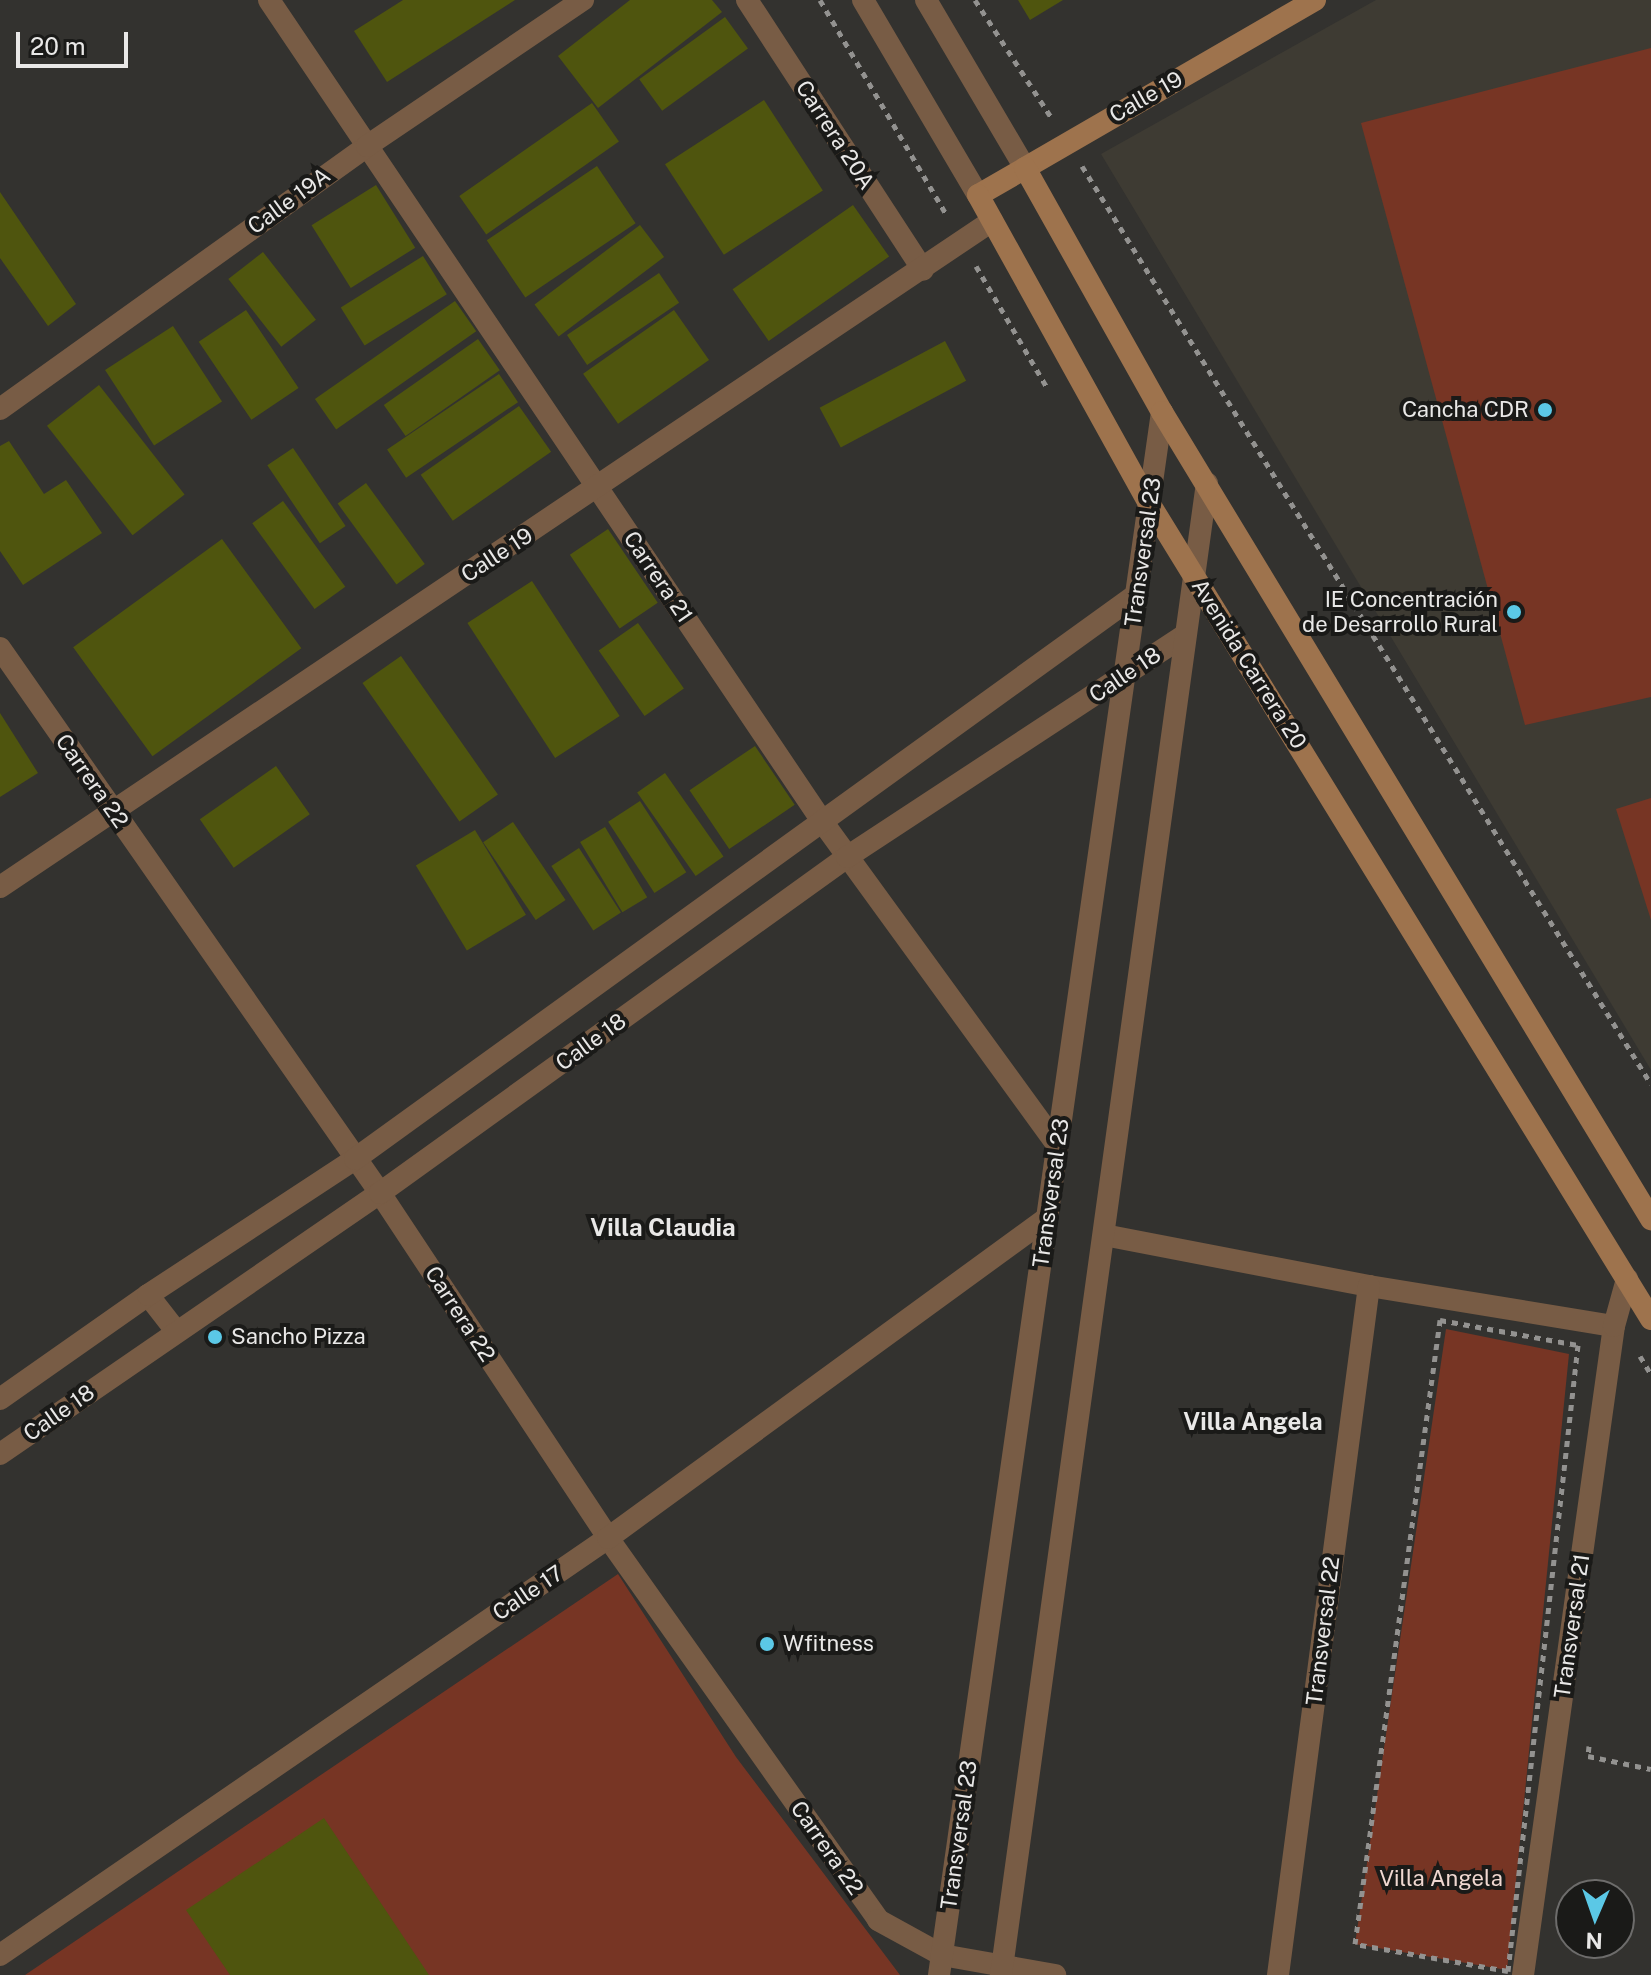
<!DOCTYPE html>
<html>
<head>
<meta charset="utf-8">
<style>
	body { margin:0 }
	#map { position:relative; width:1651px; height:1975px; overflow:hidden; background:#33322f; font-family:"Public Sans",sans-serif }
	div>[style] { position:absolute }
	.built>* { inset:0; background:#3e3b33 }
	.green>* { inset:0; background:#773524 }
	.building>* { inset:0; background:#4f550e; transform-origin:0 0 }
	.path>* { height:5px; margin-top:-2.5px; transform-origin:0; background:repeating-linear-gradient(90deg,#939290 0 6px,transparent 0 12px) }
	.minor>* { height:22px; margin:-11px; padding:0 11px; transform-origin:11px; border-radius:11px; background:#785c45 }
	.tertiary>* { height:22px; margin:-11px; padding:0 11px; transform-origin:11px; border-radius:11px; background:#785c45 }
	.secondary>* { height:22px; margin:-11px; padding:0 11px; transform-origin:11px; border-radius:11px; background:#9e734d }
	.dots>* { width:22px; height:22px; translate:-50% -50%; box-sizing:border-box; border:4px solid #1a1a18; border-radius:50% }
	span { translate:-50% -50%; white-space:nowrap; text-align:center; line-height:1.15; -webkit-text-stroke:8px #1a1a18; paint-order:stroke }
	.street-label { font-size:22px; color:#e9e8e7 }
	.poi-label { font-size:22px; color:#e9e8e7 }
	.right { translate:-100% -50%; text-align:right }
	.left { translate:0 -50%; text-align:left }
	.park-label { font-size:22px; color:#f0d8d1 }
	.neighbourhood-label { font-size:24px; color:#e9e8e7; font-weight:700 }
	.north { position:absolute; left:1555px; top:1879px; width:80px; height:80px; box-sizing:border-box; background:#1a1a18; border:2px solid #6d6c6b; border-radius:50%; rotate:182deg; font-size:22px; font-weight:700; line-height:32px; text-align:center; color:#e9e8e7 }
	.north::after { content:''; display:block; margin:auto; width:28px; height:36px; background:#5bc8e6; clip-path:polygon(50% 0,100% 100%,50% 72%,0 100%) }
	.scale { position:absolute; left:16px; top:32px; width:112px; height:36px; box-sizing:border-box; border:4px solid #e9e8e7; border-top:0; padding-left:10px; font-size:24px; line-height:28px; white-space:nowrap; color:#e9e8e7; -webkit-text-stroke:6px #1a1a18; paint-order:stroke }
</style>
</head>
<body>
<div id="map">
	<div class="built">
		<div style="clip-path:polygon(1376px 0,1651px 0,1651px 1070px,1101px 154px)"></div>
	</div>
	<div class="green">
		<div style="clip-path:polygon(1651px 48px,1651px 697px,1525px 725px,1361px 123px)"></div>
		<div style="clip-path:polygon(1651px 798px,1651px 920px,1616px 809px)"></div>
		<div style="clip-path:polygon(1446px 1329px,1569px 1354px,1507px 1970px,1355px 1944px)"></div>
		<div style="clip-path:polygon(618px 1574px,736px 1757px,900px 1975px,25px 1975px)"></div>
	</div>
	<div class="building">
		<div style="clip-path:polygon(403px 0,515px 0,387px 82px,354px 31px)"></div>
		<div style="clip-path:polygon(630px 0,712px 0,722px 12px,598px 108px,558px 56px)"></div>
		<div style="clip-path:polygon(1018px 0,1063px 0,1030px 20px)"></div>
		<div style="left:725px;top:17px;width:39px;height:106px;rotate:54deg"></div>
		<div style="left:764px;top:100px;width:108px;height:118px;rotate:57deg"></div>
		<div style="left:592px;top:103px;width:47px;height:162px;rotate:55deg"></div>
		<div style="left:597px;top:166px;width:69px;height:133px;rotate:56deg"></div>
		<div style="left:376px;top:185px;width:74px;height:76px;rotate:58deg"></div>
		<div style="clip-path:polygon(0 192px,76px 304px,48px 326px,0 258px)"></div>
		<div style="left:853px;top:205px;width:63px;height:147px;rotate:55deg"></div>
		<div style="left:640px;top:225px;width:40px;height:132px;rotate:53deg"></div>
		<div style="left:263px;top:252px;width:86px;height:44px;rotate:52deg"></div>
		<div style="left:423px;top:256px;width:45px;height:97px;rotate:58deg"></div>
		<div style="left:659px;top:273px;width:36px;height:111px;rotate:56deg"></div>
		<div style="left:455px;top:301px;width:37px;height:171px;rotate:55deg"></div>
		<div style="left:246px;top:310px;width:94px;height:57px;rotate:56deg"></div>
		<div style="left:674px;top:310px;width:61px;height:111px;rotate:55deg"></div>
		<div style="left:173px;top:326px;width:90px;height:81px;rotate:57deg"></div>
		<div style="left:478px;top:339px;width:38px;height:115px;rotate:55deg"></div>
		<div style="left:945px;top:341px;width:45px;height:142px;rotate:62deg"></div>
		<div style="left:499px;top:374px;width:34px;height:135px;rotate:56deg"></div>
		<div style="left:99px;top:385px;width:139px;height:66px;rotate:52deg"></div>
		<div style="left:519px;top:406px;width:56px;height:120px;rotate:55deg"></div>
		<div style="clip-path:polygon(9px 441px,44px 494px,66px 480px,102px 533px,23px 585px,0 551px,0 446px)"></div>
		<div style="left:293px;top:448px;width:94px;height:31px;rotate:56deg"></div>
		<div style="left:366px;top:483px;width:100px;height:35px;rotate:54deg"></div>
		<div style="left:283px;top:501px;width:106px;height:38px;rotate:54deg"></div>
		<div style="left:608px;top:529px;width:89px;height:46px;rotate:56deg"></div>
		<div style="left:222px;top:539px;width:135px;height:184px;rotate:54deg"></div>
		<div style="left:532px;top:581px;width:161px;height:77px;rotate:57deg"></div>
		<div style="left:638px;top:623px;width:80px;height:48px;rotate:55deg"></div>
		<div style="left:401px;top:656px;width:169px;height:47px;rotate:55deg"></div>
		<div style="clip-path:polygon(0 713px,38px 773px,0 797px)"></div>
		<div style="left:755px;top:746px;width:71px;height:79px;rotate:56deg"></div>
		<div style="left:276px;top:766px;width:59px;height:93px;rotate:55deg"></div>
		<div style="left:665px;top:773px;width:102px;height:34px;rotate:55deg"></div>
		<div style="left:640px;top:801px;width:85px;height:38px;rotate:57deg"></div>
		<div style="left:513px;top:822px;width:94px;height:36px;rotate:56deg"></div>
		<div style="left:605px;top:827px;width:82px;height:29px;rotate:59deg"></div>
		<div style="left:475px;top:830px;width:99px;height:69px;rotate:59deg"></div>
		<div style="left:579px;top:848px;width:77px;height:33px;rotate:57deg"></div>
		<div style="clip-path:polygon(324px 1818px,429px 1975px,230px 1975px,186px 1910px)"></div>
	</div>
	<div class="path">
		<div style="left:820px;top:0;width:251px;rotate:59.5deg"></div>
		<div style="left:975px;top:0;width:143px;rotate:57deg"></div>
		<div style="left:1082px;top:166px;width:1080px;rotate:58.21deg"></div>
		<div style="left:976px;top:266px;width:139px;rotate:59.7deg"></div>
		<div style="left:1440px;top:1320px;width:140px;rotate:10.3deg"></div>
		<div style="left:1578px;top:1345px;width:630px;rotate:96.38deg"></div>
		<div style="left:1508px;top:1971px;width:155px;rotate:-170deg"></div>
		<div style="left:1355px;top:1944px;width:630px;rotate:-82.24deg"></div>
		<div style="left:1640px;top:1356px;width:21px;rotate:59deg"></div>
		<div style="left:1589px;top:1746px;width:10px;rotate:96deg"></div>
		<div style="left:1588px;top:1756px;width:64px;rotate:11.7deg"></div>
	</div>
	<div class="minor">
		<div style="left:269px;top:0;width:993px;rotate:56.04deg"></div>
		<div style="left:824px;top:824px;width:398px;rotate:54deg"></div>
		<div style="left:747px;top:0;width:322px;rotate:56.9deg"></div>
		<div style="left:0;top:409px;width:452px;rotate:-35.6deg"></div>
		<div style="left:367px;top:146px;width:261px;rotate:-34.1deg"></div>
		<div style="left:0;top:648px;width:664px;rotate:55.11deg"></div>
		<div style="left:380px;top:1193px;width:414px;rotate:56.5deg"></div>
		<div style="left:608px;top:1538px;width:468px;rotate:54.7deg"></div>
		<div style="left:878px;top:1920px;width:73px;rotate:28.7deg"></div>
		<div style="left:942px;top:1955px;width:115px;rotate:10deg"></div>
		<div style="left:0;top:887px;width:1195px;rotate:-33.88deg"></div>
		<div style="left:1104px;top:1235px;width:270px;rotate:10.9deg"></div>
		<div style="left:1369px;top:1286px;width:248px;rotate:9.3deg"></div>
		<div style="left:148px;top:1295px;width:46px;rotate:52.1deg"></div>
		<div style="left:0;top:1399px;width:181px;rotate:-35.1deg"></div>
		<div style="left:148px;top:1295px;width:248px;rotate:-33.3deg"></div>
		<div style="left:355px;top:1159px;width:965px;rotate:-35.85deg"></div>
		<div style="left:0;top:1454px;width:461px;rotate:-34.5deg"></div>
		<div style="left:380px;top:1193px;width:575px;rotate:-35.73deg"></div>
		<div style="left:847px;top:857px;width:404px;rotate:-33.3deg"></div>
		<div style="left:0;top:1955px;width:737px;rotate:-34.44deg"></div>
		<div style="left:608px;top:1538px;width:543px;rotate:-36.09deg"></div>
		<div style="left:939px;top:1975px;width:1579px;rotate:-81.88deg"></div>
		<div style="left:1001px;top:1975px;width:1506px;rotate:-82.14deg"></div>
		<div style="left:1278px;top:1975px;width:695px;rotate:-82.48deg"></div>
		<div style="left:1523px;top:1975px;width:655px;rotate:-82.02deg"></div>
		<div style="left:1614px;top:1326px;width:49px;rotate:-74.5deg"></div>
	</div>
	<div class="tertiary">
		<div style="left:863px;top:0;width:226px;rotate:59.5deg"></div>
		<div style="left:926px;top:0;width:195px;rotate:59.5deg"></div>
	</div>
	<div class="secondary">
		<div style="left:1315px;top:0;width:389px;rotate:149.9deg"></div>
		<div style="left:978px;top:195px;width:352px;rotate:61deg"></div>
		<div style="left:1149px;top:503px;width:958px;rotate:58.4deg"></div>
		<div style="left:1025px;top:168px;width:280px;rotate:60.7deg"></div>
		<div style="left:1162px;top:412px;width:944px;rotate:58.79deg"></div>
	</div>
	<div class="dots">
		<div style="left:1545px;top:410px;background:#5bc8e6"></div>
		<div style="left:1514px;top:612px;background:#5bc8e6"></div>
		<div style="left:215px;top:1337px;background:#5bc8e6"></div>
		<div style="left:767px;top:1644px;background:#5bc8e6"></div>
	</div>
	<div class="street-label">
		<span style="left:1146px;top:97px;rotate:-30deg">Calle 19</span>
		<span style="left:835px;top:135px;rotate:57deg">Carrera 20A</span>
		<span style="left:289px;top:201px;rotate:-36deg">Calle 19A</span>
		<span style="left:1143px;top:552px;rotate:-82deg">Transversal 23</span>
		<span style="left:497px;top:555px;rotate:-33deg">Calle 19</span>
		<span style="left:658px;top:577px;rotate:56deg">Carrera 21</span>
		<span style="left:1249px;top:664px;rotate:58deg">Avenida Carrera 20</span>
		<span style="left:1125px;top:675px;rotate:-34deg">Calle 18</span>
		<span style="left:92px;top:781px;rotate:55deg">Carrera 22</span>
		<span style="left:591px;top:1042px;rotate:-36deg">Calle 18</span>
		<span style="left:1051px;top:1193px;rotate:-82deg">Transversal 23</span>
		<span style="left:460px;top:1314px;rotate:57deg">Carrera 22</span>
		<span style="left:59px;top:1413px;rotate:-35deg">Calle 18</span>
		<span style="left:528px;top:1593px;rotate:-34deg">Calle 17</span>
		<span style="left:1572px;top:1626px;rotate:-82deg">Transversal 21</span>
		<span style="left:1323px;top:1631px;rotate:-83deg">Transversal 22</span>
		<span style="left:959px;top:1835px;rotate:-82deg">Transversal 23</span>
		<span style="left:827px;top:1848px;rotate:55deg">Carrera 22</span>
	</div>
	<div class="poi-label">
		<span class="right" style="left:1529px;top:410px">Cancha CDR</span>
		<span class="right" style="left:1498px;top:612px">IE Concentración<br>de Desarrollo Rural</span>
		<span class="left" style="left:231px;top:1337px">Sancho Pizza</span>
		<span class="left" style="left:783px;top:1644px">Wfitness</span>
	</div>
	<div class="park-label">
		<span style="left:1441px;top:1879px">Villa Angela</span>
	</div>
	<div class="neighbourhood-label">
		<span style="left:663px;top:1228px">Villa Claudia</span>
		<span style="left:1253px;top:1422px">Villa Angela</span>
	</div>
	<div class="north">N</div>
	<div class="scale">20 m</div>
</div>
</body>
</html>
